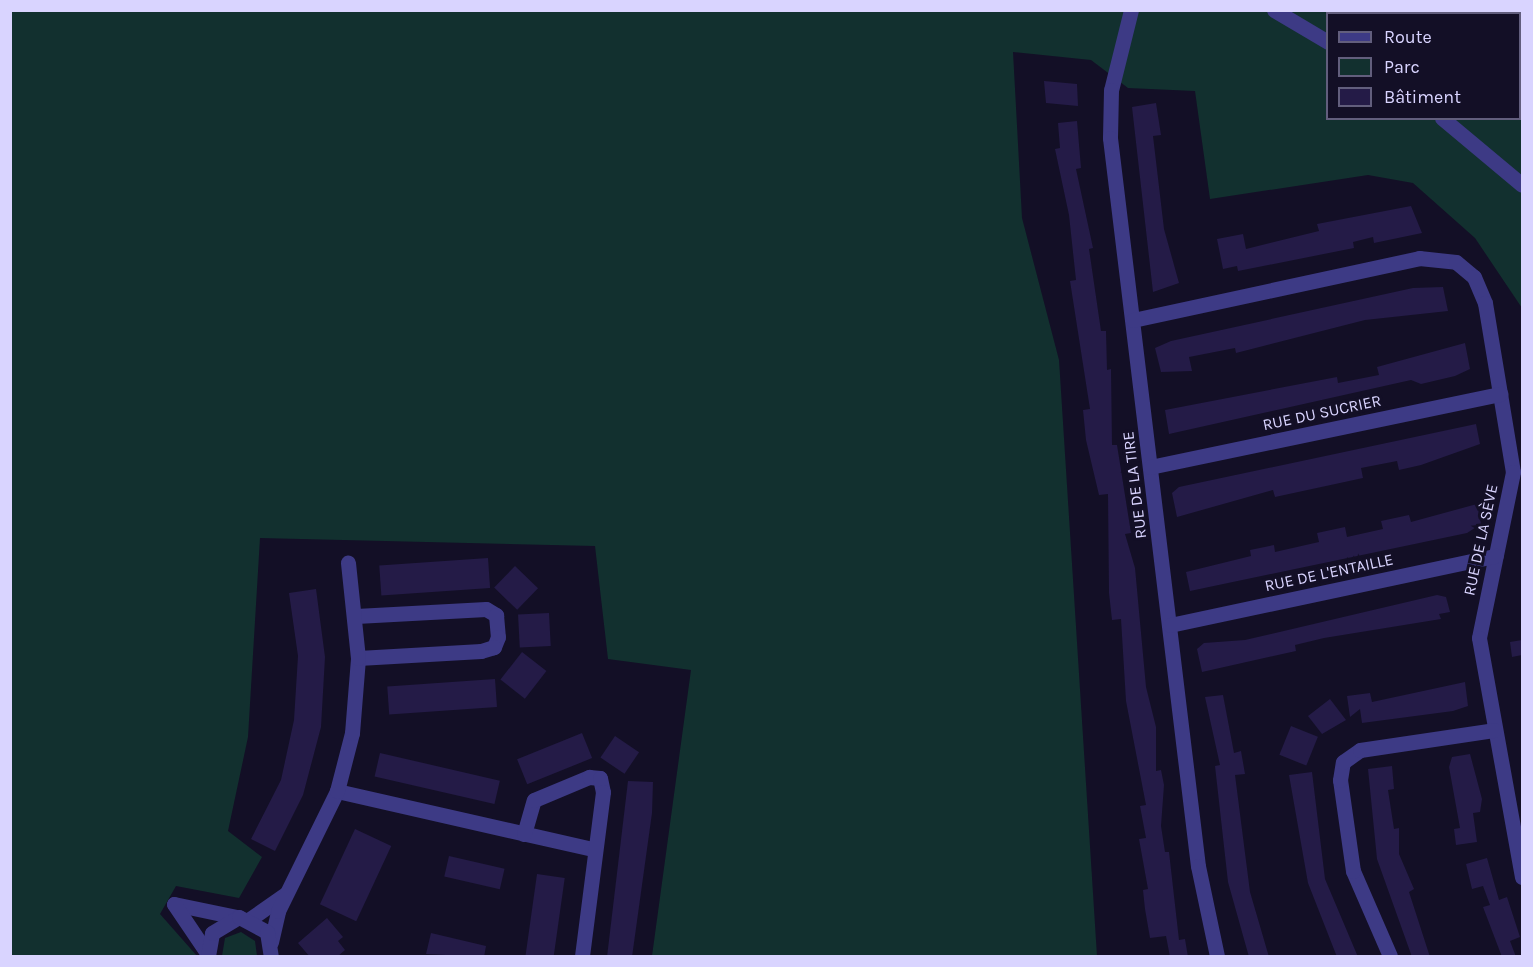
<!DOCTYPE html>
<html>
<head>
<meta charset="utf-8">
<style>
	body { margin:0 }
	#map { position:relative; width:1533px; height:967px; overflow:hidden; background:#130f26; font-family:Karla,sans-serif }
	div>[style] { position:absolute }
	.green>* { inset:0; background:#12302f }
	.building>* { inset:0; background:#241b47; transform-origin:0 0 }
	.minor>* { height:15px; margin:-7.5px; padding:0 7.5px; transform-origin:7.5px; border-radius:7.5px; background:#3d3a85 }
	span { translate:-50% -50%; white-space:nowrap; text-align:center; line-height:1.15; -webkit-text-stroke:6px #130f26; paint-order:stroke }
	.street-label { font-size:16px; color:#d9d4ff }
	.frame { position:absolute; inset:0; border:12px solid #d9d4ff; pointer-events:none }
	.legend { position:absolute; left:1326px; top:12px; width:195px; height:108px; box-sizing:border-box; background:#130f26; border:2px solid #625e7d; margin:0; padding:8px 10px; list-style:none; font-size:18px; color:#d9d4ff }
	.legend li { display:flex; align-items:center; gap:12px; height:30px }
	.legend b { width:30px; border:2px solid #625e7d }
</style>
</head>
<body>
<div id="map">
	<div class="green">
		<div style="clip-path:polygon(10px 11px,1460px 11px,1328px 14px,1328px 118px,1520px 118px,1522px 87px,1522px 308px,1475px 238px,1413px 183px,1368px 175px,1210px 199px,1195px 91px,1128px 88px,1091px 60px,1013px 52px,1022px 218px,1059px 360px,1097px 956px,652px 956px,691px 670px,608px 659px,595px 546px,260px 538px,248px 737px,228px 831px,262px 857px,239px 898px,176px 886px,160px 914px,197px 956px,11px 956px)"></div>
		<div style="clip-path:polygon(241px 932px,255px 941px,257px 956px,222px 956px,225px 938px)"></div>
	</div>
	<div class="building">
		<div style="clip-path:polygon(1044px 81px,1077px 84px,1078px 106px,1046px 103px)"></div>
		<div style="clip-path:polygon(1156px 103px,1161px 135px,1153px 136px,1164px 229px,1179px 283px,1153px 292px,1132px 107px)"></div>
		<div style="clip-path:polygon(1077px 121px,1081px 168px,1076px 169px,1093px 248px,1089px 249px,1101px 331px,1106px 331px,1107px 370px,1111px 369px,1112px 445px,1117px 445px,1131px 533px,1125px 534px,1135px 568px,1146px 687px,1156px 727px,1156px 771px,1161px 770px,1164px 785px,1161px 826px,1165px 852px,1169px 852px,1179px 940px,1185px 939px,1188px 957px,1170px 957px,1166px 936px,1150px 938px,1145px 909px,1143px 890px,1148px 889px,1139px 839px,1146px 838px,1140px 806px,1146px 805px,1126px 701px,1121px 619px,1112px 620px,1109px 593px,1108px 494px,1099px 495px,1086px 440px,1083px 410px,1090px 409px,1070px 281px,1076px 280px,1069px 215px,1055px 149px,1060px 148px,1058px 123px)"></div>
		<div style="clip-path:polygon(1411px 206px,1422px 233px,1374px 243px,1373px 237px,1353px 242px,1354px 248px,1238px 271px,1237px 266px,1223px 269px,1217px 239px,1243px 234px,1246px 249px,1319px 231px,1317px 224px)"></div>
		<div style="clip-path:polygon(1443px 287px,1448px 311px,1365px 320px,1236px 353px,1235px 348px,1189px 357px,1192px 371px,1161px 372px,1155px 348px,1171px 341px,1413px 288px)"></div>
		<div style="clip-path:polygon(1465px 343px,1470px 369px,1455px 376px,1421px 384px,1411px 380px,1169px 434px,1165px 410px,1337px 377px,1338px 383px,1379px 375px,1377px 367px)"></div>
		<div style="clip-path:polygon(1476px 424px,1480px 444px,1421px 465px,1399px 470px,1397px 461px,1361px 468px,1363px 478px,1275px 497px,1273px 490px,1177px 517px,1172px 493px,1179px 487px)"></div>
		<div style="clip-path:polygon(1477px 504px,1481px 524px,1467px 533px,1190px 591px,1186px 572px,1251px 556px,1250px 550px,1274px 545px,1275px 552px,1319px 542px,1317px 533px,1345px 527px,1347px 537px,1383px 529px,1381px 521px,1409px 515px,1411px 522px)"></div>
		<div style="left:488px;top:558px;width:30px;height:109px;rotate:86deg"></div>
		<div style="left:515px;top:566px;width:32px;height:30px;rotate:44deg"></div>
		<div style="clip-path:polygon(316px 589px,325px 657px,321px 727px,303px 795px,275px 851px,251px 839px,281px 780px,294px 720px,298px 656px,289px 593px)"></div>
		<div style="clip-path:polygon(1437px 595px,1446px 597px,1450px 612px,1439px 614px,1441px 619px,1324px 638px,1295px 645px,1296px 651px,1202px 672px,1197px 649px,1204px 643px,1245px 640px)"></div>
		<div style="left:549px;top:613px;width:33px;height:31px;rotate:87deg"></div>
		<div style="clip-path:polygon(1522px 640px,1522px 655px,1512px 657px,1510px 642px)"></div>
		<div style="left:522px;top:652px;width:31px;height:35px;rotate:38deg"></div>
		<div style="left:495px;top:679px;width:28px;height:108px;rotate:86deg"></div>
		<div style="clip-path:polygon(1465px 682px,1468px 706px,1453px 711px,1362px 723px,1360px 709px,1350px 717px,1347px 696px,1370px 693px,1372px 702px)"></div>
		<div style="clip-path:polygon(1223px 695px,1234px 753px,1241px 751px,1245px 774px,1235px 775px,1250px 892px,1269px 957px,1249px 957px,1228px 882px,1215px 766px,1220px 765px,1205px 697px)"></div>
		<div style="clip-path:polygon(1330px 699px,1346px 720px,1322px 734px,1308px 716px)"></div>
		<div style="left:1291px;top:726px;width:29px;height:31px;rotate:22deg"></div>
		<div style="left:582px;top:733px;width:27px;height:70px;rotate:68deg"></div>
		<div style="left:615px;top:736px;width:29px;height:26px;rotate:34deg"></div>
		<div style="left:380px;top:753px;width:123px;height:24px;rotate:13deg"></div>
		<div style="clip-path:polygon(1470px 754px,1482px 799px,1480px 812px,1473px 813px,1477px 842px,1456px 845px,1454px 829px,1460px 828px,1449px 767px,1452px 757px)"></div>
		<div style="clip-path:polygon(1392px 766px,1394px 789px,1388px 790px,1394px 829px,1399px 828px,1399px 854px,1414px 889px,1409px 892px,1430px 957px,1412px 957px,1377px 859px,1368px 769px)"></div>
		<div style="clip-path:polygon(1312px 772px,1325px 879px,1358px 957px,1337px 957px,1308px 883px,1289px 775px)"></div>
		<div style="clip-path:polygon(628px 781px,653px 782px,652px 813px,632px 957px,607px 957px)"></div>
		<div style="left:355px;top:829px;width:40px;height:83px;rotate:25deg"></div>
		<div style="left:449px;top:856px;width:57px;height:21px;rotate:13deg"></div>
		<div style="clip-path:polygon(1487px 858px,1499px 900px,1507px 897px,1520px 937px,1510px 941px,1516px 957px,1502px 957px,1483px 907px,1490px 905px,1483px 886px,1472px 889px,1466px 864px)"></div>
		<div style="left:537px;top:874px;width:28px;height:84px;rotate:8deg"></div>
		<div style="clip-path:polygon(327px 918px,343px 937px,338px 941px,345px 950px,337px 957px,310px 957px,298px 943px)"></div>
		<div style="clip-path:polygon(431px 933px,486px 946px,484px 957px,426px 954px)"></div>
	</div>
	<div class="minor">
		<div style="left:1131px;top:10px;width:82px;rotate:104deg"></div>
		<div style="left:1111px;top:90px;width:48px;rotate:91.2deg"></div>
		<div style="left:1110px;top:138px;width:733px;rotate:83.11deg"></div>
		<div style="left:1198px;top:866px;width:92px;rotate:78.1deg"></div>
		<div style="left:1274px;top:10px;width:63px;rotate:30.7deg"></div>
		<div style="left:1442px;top:118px;width:104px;rotate:39.9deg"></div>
		<div style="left:1133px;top:320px;width:293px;rotate:-12.2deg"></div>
		<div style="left:1419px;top:258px;width:37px;rotate:6deg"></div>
		<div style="left:1456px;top:262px;width:23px;rotate:40deg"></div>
		<div style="left:1474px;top:277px;width:28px;rotate:67deg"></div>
		<div style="left:1485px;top:303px;width:171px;rotate:80.6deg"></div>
		<div style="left:1513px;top:472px;width:169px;rotate:101.6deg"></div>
		<div style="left:1479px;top:638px;width:243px;rotate:79.8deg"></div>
		<div style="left:1150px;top:467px;width:358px;rotate:-11.8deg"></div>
		<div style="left:356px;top:616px;width:130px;rotate:-3.1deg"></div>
		<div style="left:486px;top:609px;width:12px;rotate:31deg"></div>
		<div style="left:496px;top:615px;width:22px;rotate:85deg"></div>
		<div style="left:498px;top:637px;width:11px;rotate:112deg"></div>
		<div style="left:494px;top:647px;width:14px;rotate:163deg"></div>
		<div style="left:481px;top:651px;width:123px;rotate:176.7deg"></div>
		<div style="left:1170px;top:625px;width:333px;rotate:-12deg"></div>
		<div style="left:337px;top:791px;width:262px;rotate:12.8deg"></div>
		<div style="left:524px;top:834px;width:35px;rotate:-74deg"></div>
		<div style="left:534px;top:800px;width:60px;rotate:-22.7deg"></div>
		<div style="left:589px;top:777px;width:11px;rotate:5deg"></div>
		<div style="left:600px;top:778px;width:14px;rotate:78deg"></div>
		<div style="left:603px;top:792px;width:165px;rotate:97.3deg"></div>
		<div style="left:174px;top:904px;width:63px;rotate:11.8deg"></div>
		<div style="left:174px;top:904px;width:59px;rotate:56deg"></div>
		<div style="left:250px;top:919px;width:42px;rotate:-35.2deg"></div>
		<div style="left:271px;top:942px;width:32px;rotate:-77deg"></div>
		<div style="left:278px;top:911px;width:134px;rotate:-63.8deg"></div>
		<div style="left:337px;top:791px;width:60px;rotate:-75.5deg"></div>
		<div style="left:352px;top:733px;width:75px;rotate:-85.4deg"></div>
		<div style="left:358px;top:658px;width:96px;rotate:-96deg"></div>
		<div style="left:208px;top:956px;width:23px;rotate:-80deg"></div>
		<div style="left:212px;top:933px;width:31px;rotate:-31deg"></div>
		<div style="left:239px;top:917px;width:32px;rotate:28deg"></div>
		<div style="left:267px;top:932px;width:24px;rotate:81deg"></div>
		<div style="left:1390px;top:956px;width:93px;rotate:-113.5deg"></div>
		<div style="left:1353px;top:871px;width:92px;rotate:-98.1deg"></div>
		<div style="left:1340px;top:780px;width:18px;rotate:-81deg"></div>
		<div style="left:1343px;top:762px;width:21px;rotate:-35deg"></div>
		<div style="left:1360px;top:750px;width:135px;rotate:-8.5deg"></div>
	</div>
	<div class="street-label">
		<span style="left:1322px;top:413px;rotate:-12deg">RUE DU SUCRIER</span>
		<span style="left:1135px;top:485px;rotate:-97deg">RUE DE LA TIRE</span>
		<span style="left:1481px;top:540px;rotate:-78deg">RUE DE LA SÈVE</span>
		<span style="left:1329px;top:573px;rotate:-12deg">RUE DE L'ENTAILLE</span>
	</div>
	<div class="frame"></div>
	<ul class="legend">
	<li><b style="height:8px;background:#3d3a85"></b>Route</li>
	<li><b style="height:16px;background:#12302f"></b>Parc</li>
	<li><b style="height:16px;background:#241b47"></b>Bâtiment</li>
	</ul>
</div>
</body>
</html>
